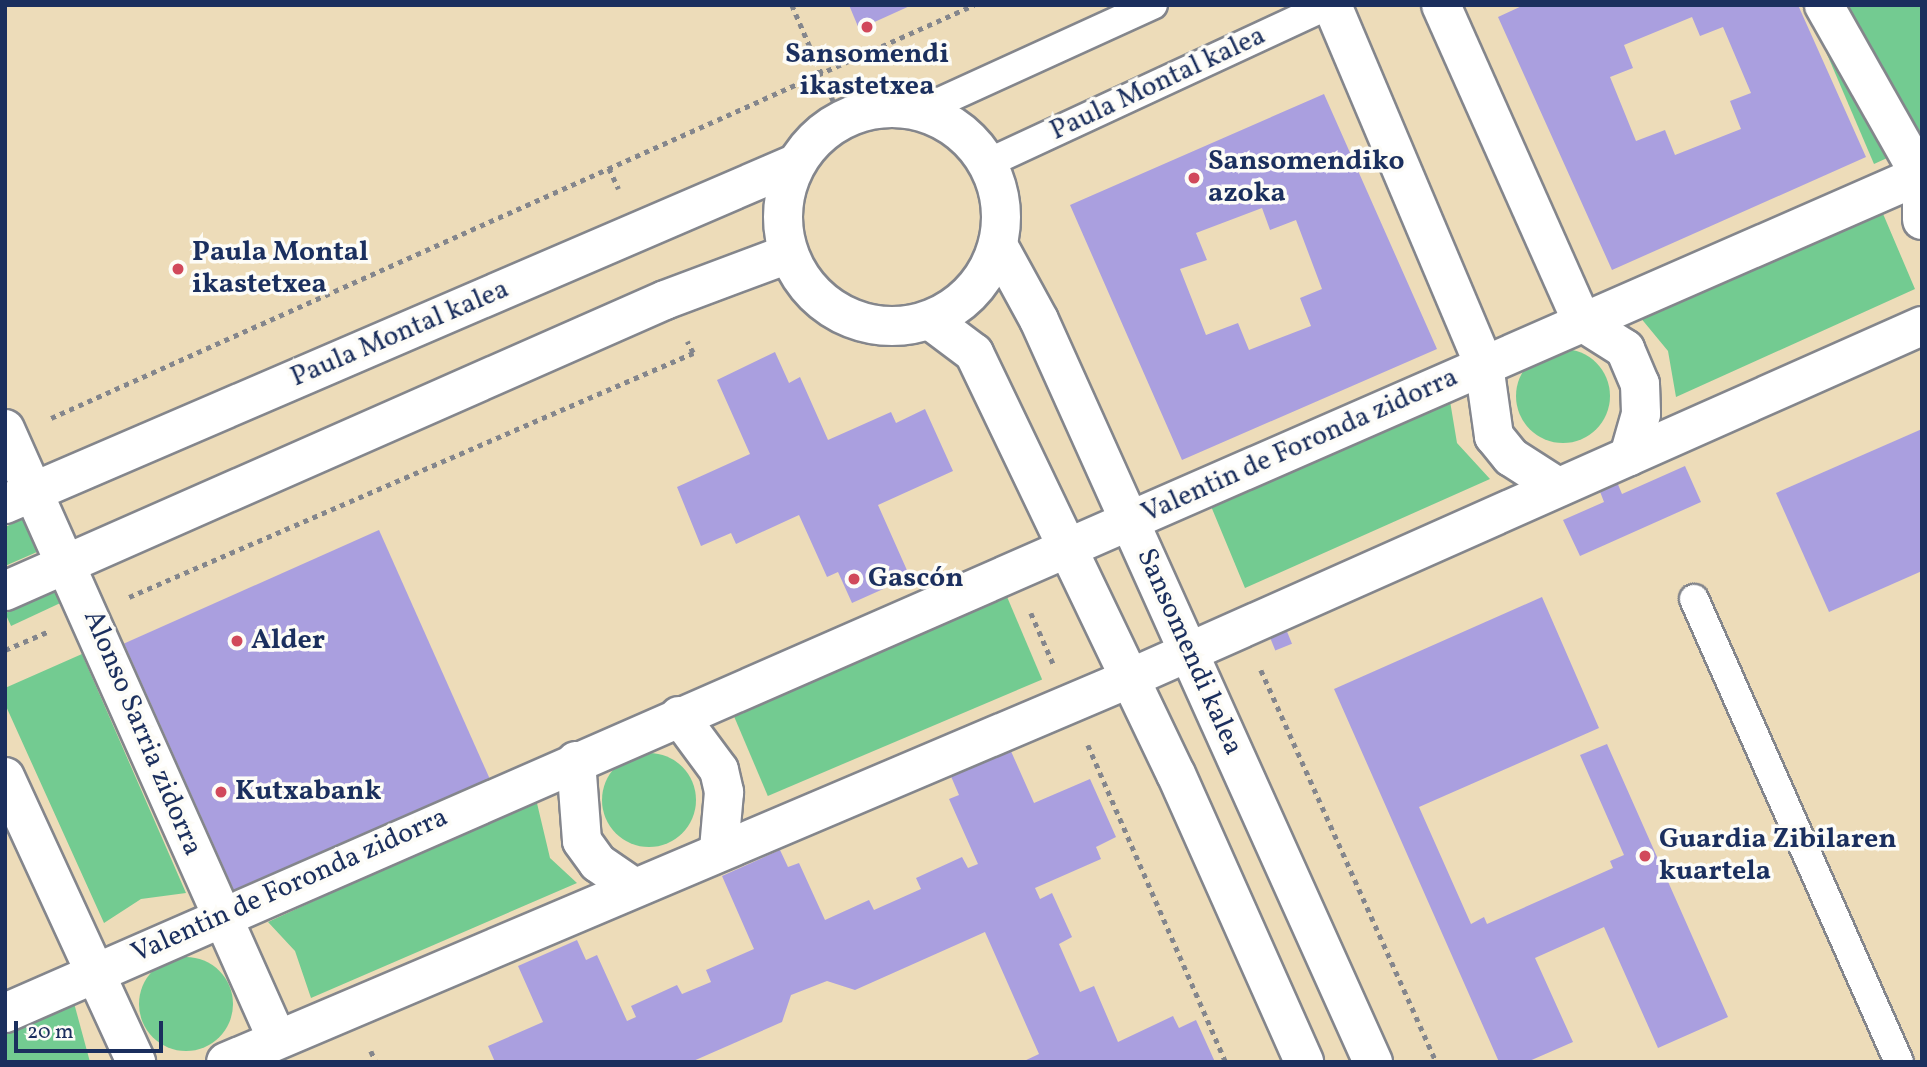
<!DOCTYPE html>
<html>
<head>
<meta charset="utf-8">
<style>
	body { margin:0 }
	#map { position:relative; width:1927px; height:1067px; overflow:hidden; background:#eddcb9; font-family:Vollkorn,serif }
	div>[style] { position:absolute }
	.green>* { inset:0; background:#73cb91; transform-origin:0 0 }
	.round { border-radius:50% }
	.building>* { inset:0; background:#aa9fdf; transform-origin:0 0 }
	.path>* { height:4.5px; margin-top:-2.25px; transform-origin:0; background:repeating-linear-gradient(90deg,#84868c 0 5px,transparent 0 10px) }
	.roads { filter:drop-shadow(2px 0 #84868c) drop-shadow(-2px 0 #84868c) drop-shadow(0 2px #84868c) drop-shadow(0 -2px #84868c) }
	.lane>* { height:28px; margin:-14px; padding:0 14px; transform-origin:14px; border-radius:14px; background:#fff }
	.street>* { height:38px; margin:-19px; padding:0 19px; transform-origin:19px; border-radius:19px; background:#fff }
	.street>.ring { margin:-19px; padding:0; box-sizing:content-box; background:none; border:38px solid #fff; border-radius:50% }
	.dots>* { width:19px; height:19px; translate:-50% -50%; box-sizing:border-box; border:4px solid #fdfcf7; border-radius:50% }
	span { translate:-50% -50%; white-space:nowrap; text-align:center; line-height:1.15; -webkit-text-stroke:7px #fdfcf7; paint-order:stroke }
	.poi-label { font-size:28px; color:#1b2f5e; font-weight:700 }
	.left { translate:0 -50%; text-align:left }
	.street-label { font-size:28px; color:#1b2f5e }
	.frame { position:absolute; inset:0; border:7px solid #1b2f5e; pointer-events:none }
	.scale { position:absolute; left:14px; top:1021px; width:149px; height:32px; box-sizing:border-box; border:4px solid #1b2f5e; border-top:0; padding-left:9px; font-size:21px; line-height:24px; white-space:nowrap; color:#1b2f5e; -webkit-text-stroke:5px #fdfcf7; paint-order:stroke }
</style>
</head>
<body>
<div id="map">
	<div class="green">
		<div style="clip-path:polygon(1806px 5px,1922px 5px,1922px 142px,1874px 164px)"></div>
		<div style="clip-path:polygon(1878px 202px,1915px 289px,1676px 397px,1668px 351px,1635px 311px)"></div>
		<div class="round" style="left:1516px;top:349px;width:94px;height:94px"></div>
		<div style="clip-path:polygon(1449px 395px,1457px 443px,1490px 479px,1245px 588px,1208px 499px)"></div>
		<div style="clip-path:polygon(23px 519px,37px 552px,5px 566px,5px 527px)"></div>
		<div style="left:55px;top:590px;width:14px;height:55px;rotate:65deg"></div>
		<div style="left:1005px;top:592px;width:95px;height:298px;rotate:67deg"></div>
		<div style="clip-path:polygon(82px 654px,186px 893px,141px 899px,104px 923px,5px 704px,5px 688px)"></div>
		<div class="round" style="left:602px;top:753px;width:94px;height:94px"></div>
		<div style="clip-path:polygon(536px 799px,550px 858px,577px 883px,311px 998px,295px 951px,268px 922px)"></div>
		<div class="round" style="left:139px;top:957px;width:94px;height:94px"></div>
		<div style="clip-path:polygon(74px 1003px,90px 1062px,5px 1062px,5px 1034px)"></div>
	</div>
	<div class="building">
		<div style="clip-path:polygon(849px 5px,912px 5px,859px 29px)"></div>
		<div style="clip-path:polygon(evenodd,1524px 5px,1798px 5px,1866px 157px,1612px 270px,1498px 17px,1524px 5px,1692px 17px,1700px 36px,1723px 27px,1751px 93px,1730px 101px,1741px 129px,1675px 155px,1665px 130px,1636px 141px,1610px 77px,1633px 68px,1624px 45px,1692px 17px)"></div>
		<div style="clip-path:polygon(evenodd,1324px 94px,1437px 349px,1182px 460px,1070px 205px,1324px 94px,1262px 208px,1270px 230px,1296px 220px,1322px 289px,1300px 298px,1311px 326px,1249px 350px,1238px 323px,1206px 335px,1180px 269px,1207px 260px,1196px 233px,1262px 208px)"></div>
		<div style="clip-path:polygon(775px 352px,789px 383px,800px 377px,828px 440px,891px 412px,896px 423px,925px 409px,953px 471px,878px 505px,910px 577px,852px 603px,838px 572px,827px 577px,799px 515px,736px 544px,731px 533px,701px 546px,677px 487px,750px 454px,717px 380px)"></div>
		<div style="clip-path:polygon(1922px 429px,1922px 571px,1829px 612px,1776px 493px)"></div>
		<div style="clip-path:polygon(1685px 466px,1701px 502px,1580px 556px,1563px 520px,1604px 502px,1599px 489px,1617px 482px,1622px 494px)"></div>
		<div style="left:379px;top:530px;width:280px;height:279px;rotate:66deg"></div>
		<div style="clip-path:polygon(1542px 597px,1599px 728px,1419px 807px,1471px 924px,1484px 917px,1487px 924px,1613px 868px,1610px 861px,1624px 855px,1580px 755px,1607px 744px,1728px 1017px,1658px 1048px,1604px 927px,1535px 958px,1573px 1042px,1527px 1062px,1499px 1062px,1334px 689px)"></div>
		<div style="left:1286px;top:629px;width:16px;height:18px;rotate:68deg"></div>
		<div style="clip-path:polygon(1010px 749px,1034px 803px,1090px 779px,1116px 837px,1096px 847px,1101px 859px,1035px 888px,1040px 899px,1052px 893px,1072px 937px,1059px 944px,1080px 992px,1094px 986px,1118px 1042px,1173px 1016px,1179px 1028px,1196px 1020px,1215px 1062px,1022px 1062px,1039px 1054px,985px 932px,855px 990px,827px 981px,791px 995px,782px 1022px,691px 1062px,495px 1062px,488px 1046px,543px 1022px,518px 966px,577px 940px,586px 960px,597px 955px,627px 1021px,636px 1017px,631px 1006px,677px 985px,682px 994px,711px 982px,706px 970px,754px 949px,722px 876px,780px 850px,788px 867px,799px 863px,825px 920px,869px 900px,874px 910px,921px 889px,916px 878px,962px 857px,968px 868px,978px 864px,949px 799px,959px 795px,950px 774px)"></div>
	</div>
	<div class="path">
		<div style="left:792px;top:5px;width:124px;rotate:66.7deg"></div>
		<div style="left:609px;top:168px;width:23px;rotate:65deg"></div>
		<div style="left:51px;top:418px;width:1011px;rotate:-24.11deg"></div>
		<div style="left:129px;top:597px;width:615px;rotate:-23.39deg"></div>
		<div style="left:693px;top:353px;width:13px;rotate:-117deg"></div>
		<div style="left:1031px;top:613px;width:55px;rotate:66.3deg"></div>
		<div style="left:5px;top:650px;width:46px;rotate:-23.2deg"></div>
		<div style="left:1261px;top:670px;width:429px;rotate:65.9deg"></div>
		<div style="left:1088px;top:745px;width:346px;rotate:66.5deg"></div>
		<div style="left:371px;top:1051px;width:12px;rotate:66deg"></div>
	</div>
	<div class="roads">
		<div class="lane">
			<div style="left:920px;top:111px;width:256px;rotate:-24.5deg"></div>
			<div style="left:988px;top:163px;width:375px;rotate:-24.9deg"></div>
			<div style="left:1694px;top:599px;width:506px;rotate:66.12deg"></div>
		</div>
		<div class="street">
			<div style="left:1332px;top:5px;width:391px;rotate:67.1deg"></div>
			<div style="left:1484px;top:365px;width:72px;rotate:82deg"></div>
			<div style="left:1494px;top:436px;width:27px;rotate:51deg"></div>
			<div style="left:1511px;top:457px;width:56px;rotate:32.6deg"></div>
			<div style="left:1441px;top:5px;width:347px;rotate:66deg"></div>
			<div style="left:1582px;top:322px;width:51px;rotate:32.1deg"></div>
			<div style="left:1625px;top:349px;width:38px;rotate:67deg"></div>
			<div style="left:1640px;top:384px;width:30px;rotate:88deg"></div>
			<div style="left:1641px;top:414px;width:44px;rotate:105.9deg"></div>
			<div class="ring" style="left:783px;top:108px;width:180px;height:180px"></div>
			<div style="left:1922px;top:170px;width:50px;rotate:90deg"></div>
			<div style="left:998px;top:245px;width:85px;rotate:61.3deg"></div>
			<div style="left:1039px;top:320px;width:814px;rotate:65.77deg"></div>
			<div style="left:930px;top:320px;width:55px;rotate:36.9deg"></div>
			<div style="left:974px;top:353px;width:467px;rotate:64.4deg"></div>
			<div style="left:1176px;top:774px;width:315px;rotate:66deg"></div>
			<div style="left:5px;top:429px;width:668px;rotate:65.97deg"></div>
			<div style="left:5px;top:504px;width:860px;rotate:-23.29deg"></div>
			<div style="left:5px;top:591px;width:721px;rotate:-23.79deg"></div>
			<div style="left:665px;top:300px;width:131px;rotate:-20.5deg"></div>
			<div style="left:679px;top:716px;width:67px;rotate:53.5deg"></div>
			<div style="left:719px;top:770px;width:23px;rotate:77deg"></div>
			<div style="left:724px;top:792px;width:57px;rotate:95deg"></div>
			<div style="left:576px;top:761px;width:80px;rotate:85.7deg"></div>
			<div style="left:582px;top:841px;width:27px;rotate:54deg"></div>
			<div style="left:598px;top:863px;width:42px;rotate:34.4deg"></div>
			<div style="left:5px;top:777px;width:314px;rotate:65.3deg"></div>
			<div style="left:5px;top:1013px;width:2090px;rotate:-23.63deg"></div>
			<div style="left:1920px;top:175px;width:195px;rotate:-119.5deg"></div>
			<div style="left:226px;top:1062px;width:978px;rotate:-23deg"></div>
			<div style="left:1126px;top:680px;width:871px;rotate:-23.98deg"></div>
		</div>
	</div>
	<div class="dots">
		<div style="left:867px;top:27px;background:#d1495b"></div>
		<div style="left:1194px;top:178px;background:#d1495b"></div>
		<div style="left:178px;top:269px;background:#d1495b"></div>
		<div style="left:854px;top:579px;background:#d1495b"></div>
		<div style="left:237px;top:641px;background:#d1495b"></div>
		<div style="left:221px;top:792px;background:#d1495b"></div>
		<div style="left:1645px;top:856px;background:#d1495b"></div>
	</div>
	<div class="poi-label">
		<span style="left:867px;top:71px">Sansomendi<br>ikastetxea</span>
		<span class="left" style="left:1208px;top:178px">Sansomendiko<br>azoka</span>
		<span class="left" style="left:192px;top:269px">Paula Montal<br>ikastetxea</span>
		<span class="left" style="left:868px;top:579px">Gascón</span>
		<span class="left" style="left:251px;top:641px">Alder</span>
		<span class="left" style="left:235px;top:792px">Kutxabank</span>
		<span class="left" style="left:1659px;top:856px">Guardia Zibilaren<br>kuartela</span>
	</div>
	<div class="street-label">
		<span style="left:1158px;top:84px;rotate:-25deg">Paula Montal kalea</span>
		<span style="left:400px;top:334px;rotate:-23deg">Paula Montal kalea</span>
		<span style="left:1300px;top:446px;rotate:-24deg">Valentin de Foronda zidorra</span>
		<span style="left:1189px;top:652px;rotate:66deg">Sansomendi kalea</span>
		<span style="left:142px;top:733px;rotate:67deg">Alonso Sarria zidorra</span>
		<span style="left:290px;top:886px;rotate:-24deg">Valentin de Foronda zidorra</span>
	</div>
	<div class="frame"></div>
	<div class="scale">20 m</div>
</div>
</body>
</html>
